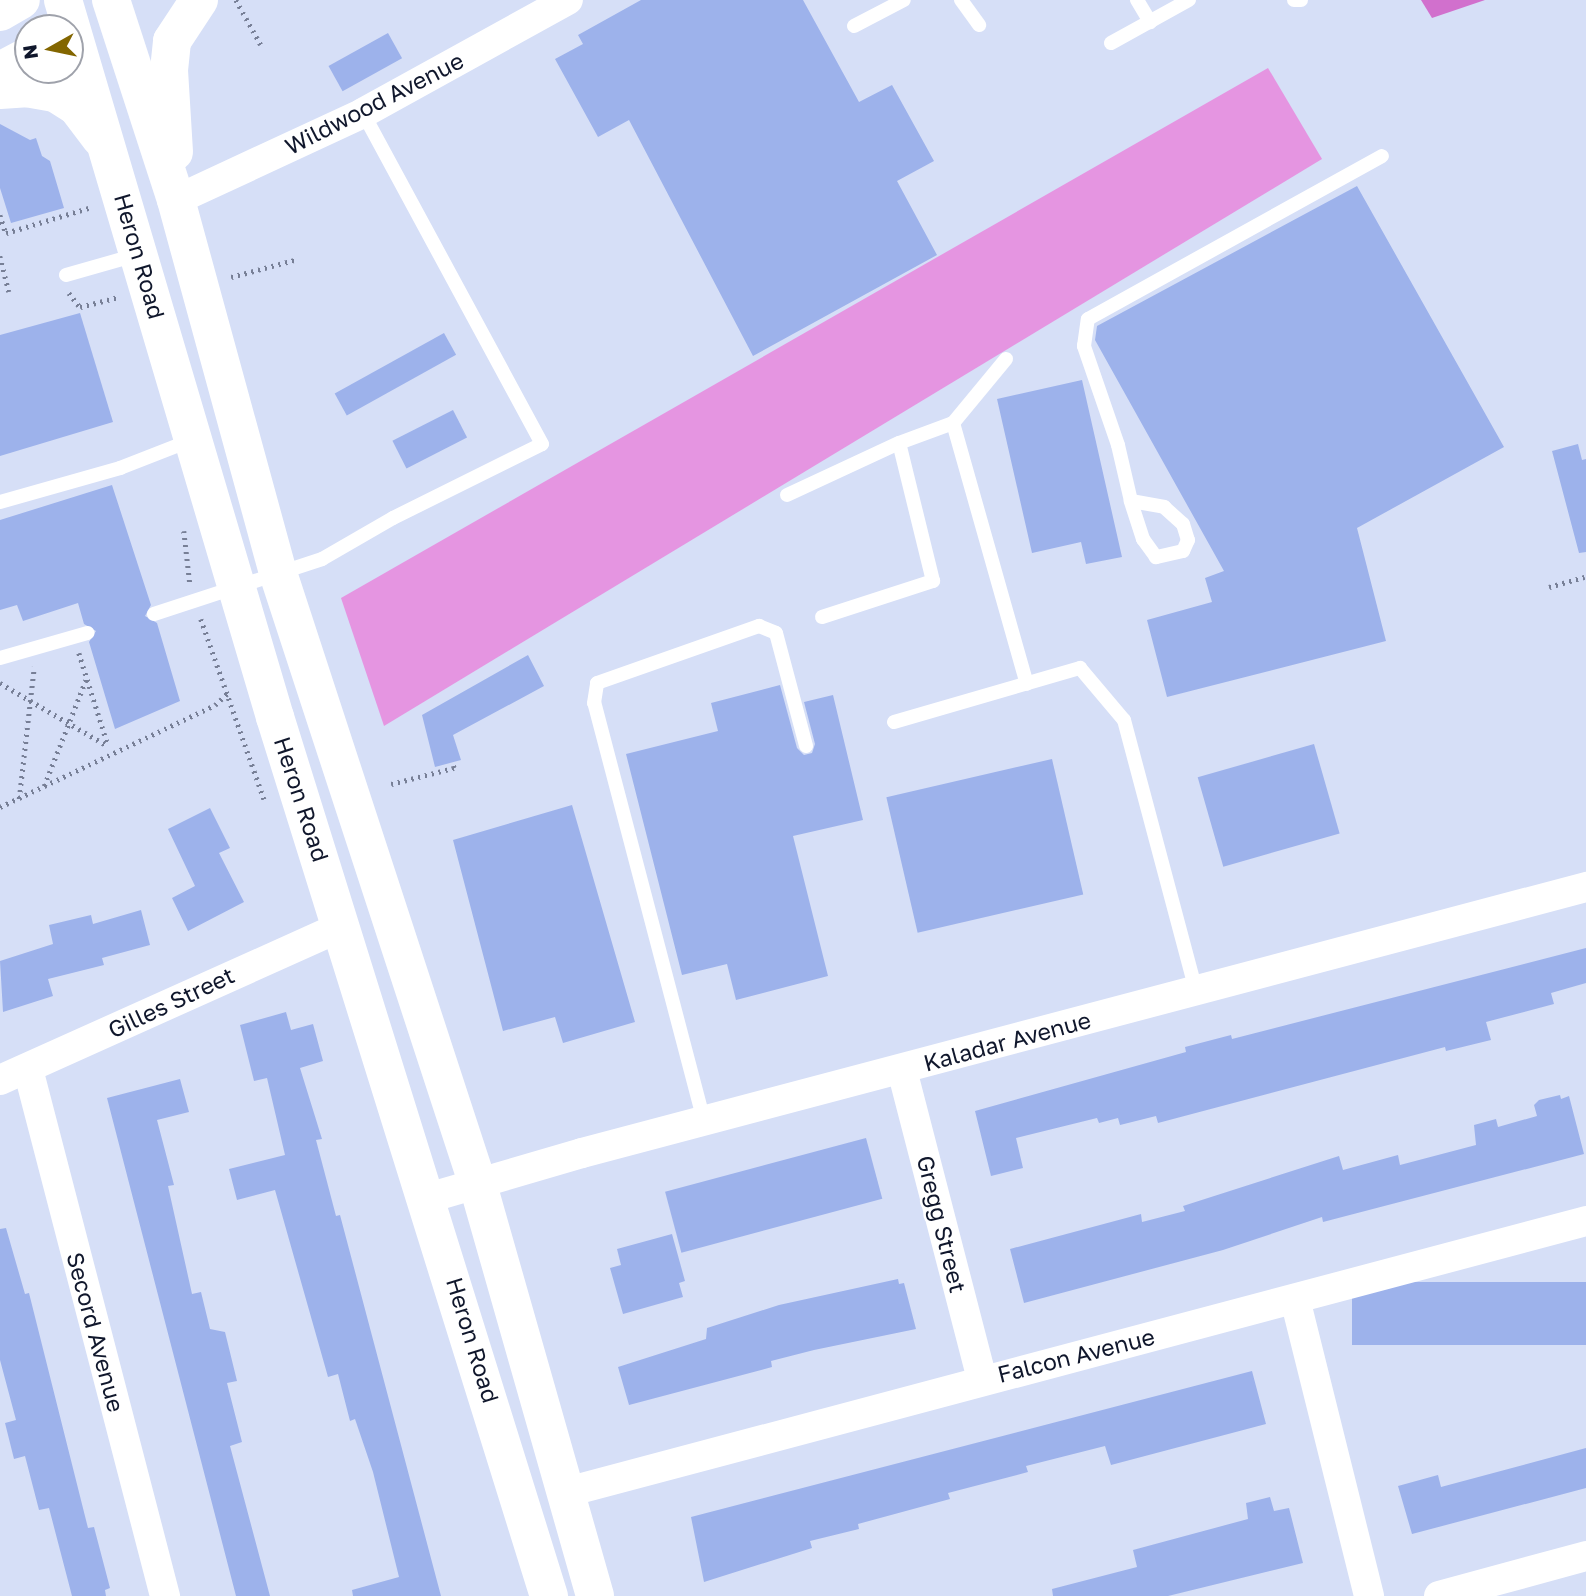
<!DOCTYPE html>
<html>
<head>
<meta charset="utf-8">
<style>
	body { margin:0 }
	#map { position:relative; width:1586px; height:1596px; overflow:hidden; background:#d6dff7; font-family:"Golos Text",sans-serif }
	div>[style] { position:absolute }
	.green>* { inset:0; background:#e595e1 }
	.forest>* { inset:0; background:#d170cd }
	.building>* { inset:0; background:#9db2eb; transform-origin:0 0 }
	.path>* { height:4.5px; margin-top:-2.25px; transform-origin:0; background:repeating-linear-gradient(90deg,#777f96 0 2px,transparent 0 7px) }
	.lane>* { height:14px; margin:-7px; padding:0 7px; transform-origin:7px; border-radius:7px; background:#fff }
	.street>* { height:30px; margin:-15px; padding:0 15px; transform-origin:15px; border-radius:15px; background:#fff }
	.primary>* { height:38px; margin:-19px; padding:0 19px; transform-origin:19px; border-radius:19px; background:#fff }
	span { translate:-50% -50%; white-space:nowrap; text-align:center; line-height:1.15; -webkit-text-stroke:5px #fff; paint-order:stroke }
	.street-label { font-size:23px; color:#10172c }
	.north { position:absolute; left:14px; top:14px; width:70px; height:70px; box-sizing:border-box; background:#fff; border:2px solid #9fa2ab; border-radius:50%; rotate:261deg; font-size:19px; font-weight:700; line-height:28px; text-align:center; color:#10172c }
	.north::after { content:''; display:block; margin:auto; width:24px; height:32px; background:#836600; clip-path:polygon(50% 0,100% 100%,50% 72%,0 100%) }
</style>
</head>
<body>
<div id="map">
	<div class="green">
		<div style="clip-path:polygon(1268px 68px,1322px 159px,384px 726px,341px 598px)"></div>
	</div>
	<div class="forest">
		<div style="clip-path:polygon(1421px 0,1485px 0,1432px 18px)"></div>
	</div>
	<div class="building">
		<div style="clip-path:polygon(641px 0,803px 0,859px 102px,892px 85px,934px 161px,897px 181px,937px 255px,753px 356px,629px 120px,598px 137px,555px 59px,583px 44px,578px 35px)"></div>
		<div style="left:388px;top:33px;width:29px;height:68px;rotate:61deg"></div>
		<div style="clip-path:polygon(0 124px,30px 140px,36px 138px,42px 156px,50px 161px,64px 208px,11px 223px,0 188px)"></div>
		<div style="clip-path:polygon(1357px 186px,1504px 447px,1357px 528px,1386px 641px,1167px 697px,1147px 620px,1212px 602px,1205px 578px,1224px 571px,1095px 340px,1097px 326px)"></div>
		<div style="clip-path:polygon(80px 313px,113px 422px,0 456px,0 335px)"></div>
		<div style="left:444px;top:333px;width:25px;height:125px;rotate:61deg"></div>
		<div style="clip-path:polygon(1082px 380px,1122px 557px,1086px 564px,1081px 542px,1032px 553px,997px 399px)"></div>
		<div style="left:453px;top:410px;width:31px;height:68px;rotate:63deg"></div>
		<div style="clip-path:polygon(1578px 444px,1582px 460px,1586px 459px,1586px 552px,1579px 553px,1552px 451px)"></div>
		<div style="clip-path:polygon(112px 485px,151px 605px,145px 616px,157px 623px,180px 701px,115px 729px,89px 642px,96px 631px,84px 624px,78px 603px,23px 621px,17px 605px,0 610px,0 520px)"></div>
		<div style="clip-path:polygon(528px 655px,544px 686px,453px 735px,461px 760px,435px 767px,422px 715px)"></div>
		<div style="clip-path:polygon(780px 685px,797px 748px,804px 755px,812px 753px,815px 744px,804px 702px,833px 695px,863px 820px,793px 836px,828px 976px,736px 1000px,727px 964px,682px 975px,626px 754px,718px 731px,711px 703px)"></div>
		<div style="left:1314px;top:744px;width:93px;height:121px;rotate:74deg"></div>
		<div style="left:1052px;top:759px;width:139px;height:170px;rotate:77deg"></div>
		<div style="clip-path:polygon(572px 805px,635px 1022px,563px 1043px,555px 1017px,503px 1031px,453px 840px)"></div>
		<div style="clip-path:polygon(210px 808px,230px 848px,219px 853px,244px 902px,188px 931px,172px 898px,195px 886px,168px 829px)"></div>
		<div style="clip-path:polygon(141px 910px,150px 945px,102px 958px,104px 965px,48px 979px,53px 996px,3px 1012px,0 961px,53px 944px,49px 925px,91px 915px,93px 924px)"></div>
		<div style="clip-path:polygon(1586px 948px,1586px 983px,1551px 993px,1554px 1004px,1486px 1022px,1491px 1040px,1446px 1051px,1445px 1047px,1158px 1123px,1156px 1116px,1120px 1125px,1118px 1118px,1099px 1123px,1097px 1118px,1016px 1138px,1023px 1168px,991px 1176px,975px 1111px,1186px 1052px,1185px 1047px,1231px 1035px,1232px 1039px)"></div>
		<div style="clip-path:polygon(286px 1012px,291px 1030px,313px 1024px,323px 1061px,300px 1068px,322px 1139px,316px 1140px,336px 1216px,340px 1215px,441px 1596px,353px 1596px,352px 1590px,399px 1577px,373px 1472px,355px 1419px,350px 1421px,338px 1374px,328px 1377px,275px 1190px,237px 1200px,229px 1169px,285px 1155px,267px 1078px,254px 1081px,240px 1025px)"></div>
		<div style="clip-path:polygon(180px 1079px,189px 1112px,157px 1120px,174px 1185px,168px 1186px,192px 1294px,201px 1292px,210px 1329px,225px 1332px,237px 1381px,227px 1383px,242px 1442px,230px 1446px,270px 1596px,236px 1596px,107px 1098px)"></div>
		<div style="clip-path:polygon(1560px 1095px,1561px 1099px,1569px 1096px,1584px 1154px,1323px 1222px,1322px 1217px,1223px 1250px,1024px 1303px,1010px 1249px,1141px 1214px,1142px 1222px,1185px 1211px,1183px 1206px,1339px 1156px,1343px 1170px,1398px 1155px,1400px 1165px,1476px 1145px,1474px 1125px,1496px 1119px,1498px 1127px,1537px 1116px,1534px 1105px,1539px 1100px)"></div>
		<div style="left:866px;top:1138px;width:63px;height:208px;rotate:75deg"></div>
		<div style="clip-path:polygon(6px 1228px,25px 1294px,29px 1293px,88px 1528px,94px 1527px,110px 1588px,105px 1590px,106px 1596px,72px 1596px,49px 1508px,39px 1510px,25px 1456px,14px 1459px,5px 1423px,16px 1420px,0 1360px,0 1229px)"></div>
		<div style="clip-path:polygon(672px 1234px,685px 1281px,679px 1283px,683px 1297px,623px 1314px,610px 1268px,621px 1265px,617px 1249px)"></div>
		<div style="clip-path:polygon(898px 1279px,899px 1284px,904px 1283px,916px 1329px,814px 1350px,771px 1361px,772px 1367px,629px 1405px,618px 1367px,706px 1339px,707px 1328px,779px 1305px)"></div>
		<div style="left:1586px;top:1282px;width:63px;height:234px;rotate:90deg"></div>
		<div style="clip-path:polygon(1252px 1371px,1266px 1424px,1111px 1465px,1105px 1446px,1026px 1466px,1028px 1472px,948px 1493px,950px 1499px,858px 1524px,859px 1529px,810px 1541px,812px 1548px,704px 1582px,691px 1517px)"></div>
		<div style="clip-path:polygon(1586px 1448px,1586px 1488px,1412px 1534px,1398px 1486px,1438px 1475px,1441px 1487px)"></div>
		<div style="clip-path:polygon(1270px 1497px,1274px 1511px,1289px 1508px,1303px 1563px,1168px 1596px,1053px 1596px,1052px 1589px,1137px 1567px,1133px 1550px,1248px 1519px,1246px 1503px)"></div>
	</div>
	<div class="path">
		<div style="left:236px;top:0;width:51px;rotate:60.9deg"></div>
		<div style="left:0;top:215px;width:19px;rotate:72deg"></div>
		<div style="left:6px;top:233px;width:90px;rotate:-16.8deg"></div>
		<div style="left:0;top:256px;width:37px;rotate:76deg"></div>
		<div style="left:231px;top:277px;width:69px;rotate:-15deg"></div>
		<div style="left:69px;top:293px;width:18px;rotate:52deg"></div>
		<div style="left:80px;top:307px;width:40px;rotate:-14.4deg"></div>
		<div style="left:184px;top:531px;width:53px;rotate:83.5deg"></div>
		<div style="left:1549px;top:587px;width:37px;rotate:-16deg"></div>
		<div style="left:201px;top:619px;width:191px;rotate:70.7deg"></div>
		<div style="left:79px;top:653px;width:96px;rotate:72.5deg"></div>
		<div style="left:0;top:683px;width:125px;rotate:30.3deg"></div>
		<div style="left:391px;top:784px;width:65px;rotate:-14.3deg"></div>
		<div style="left:454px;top:768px;width:5px;rotate:-112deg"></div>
		<div style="left:44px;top:786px;width:117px;rotate:-68.5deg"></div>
		<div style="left:19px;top:799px;width:133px;rotate:-83.5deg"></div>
		<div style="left:0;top:807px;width:238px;rotate:-25.4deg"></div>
		<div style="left:215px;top:705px;width:19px;rotate:-43deg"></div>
	</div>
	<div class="lane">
		<div style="left:961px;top:0;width:31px;rotate:54deg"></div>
		<div style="left:1137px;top:0;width:26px;rotate:59deg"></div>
		<div style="left:1294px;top:0;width:7px"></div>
		<div style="left:854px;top:26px;width:56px;rotate:-27.5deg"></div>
		<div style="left:1111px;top:43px;width:89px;rotate:-28.9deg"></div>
		<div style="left:66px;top:275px;width:73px;rotate:-15.9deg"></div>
		<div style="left:1006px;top:359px;width:83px;rotate:129.6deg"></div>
		<div style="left:953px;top:423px;width:271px;rotate:74.2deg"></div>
		<div style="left:787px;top:495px;width:123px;rotate:-24.9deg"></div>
		<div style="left:1131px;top:501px;width:34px;rotate:10deg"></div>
		<div style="left:1164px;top:507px;width:25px;rotate:42deg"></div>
		<div style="left:1183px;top:524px;width:17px;rotate:73deg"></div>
		<div style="left:1188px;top:540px;width:12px;rotate:114deg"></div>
		<div style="left:1183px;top:551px;width:28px;rotate:167deg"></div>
		<div style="left:1156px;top:557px;width:22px;rotate:-126deg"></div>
		<div style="left:1143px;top:539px;width:40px;rotate:-108deg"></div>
		<div style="left:1131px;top:501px;width:57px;rotate:-103.1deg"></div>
		<div style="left:1118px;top:445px;width:105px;rotate:-109deg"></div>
		<div style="left:1084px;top:346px;width:27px;rotate:-82deg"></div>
		<div style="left:1088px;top:319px;width:336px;rotate:-29deg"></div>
		<div style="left:0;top:502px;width:125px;rotate:-15.8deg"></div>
		<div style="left:120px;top:468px;width:77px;rotate:-21.3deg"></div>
		<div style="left:154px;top:614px;width:177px;rotate:-18.1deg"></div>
		<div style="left:322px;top:559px;width:82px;rotate:-30deg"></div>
		<div style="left:393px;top:518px;width:166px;rotate:-26.4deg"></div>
		<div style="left:542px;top:444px;width:376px;rotate:-118.4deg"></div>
		<div style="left:822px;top:617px;width:117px;rotate:-18deg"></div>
		<div style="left:933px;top:581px;width:142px;rotate:-103.8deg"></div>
		<div style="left:899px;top:443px;width:58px;rotate:-20.3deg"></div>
		<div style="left:0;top:658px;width:91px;rotate:-16deg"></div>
		<div style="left:894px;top:722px;width:194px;rotate:-16.2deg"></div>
		<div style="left:1080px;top:668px;width:68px;rotate:49.8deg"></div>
		<div style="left:1124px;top:720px;width:280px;rotate:75.1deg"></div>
		<div style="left:704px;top:1121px;width:432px;rotate:-104.7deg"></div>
		<div style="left:594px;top:703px;width:20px;rotate:-81deg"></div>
		<div style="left:597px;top:683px;width:172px;rotate:-19.4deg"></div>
		<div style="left:759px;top:626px;width:18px;rotate:22deg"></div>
		<div style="left:776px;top:633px;width:117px;rotate:75.1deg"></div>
	</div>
	<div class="street">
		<div style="left:176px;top:200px;width:206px;rotate:-24.9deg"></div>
		<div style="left:363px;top:113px;width:234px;rotate:-28.9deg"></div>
		<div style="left:28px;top:1069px;width:545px;rotate:75.43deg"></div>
		<div style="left:902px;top:1070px;width:319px;rotate:75.5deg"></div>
		<div style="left:0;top:1080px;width:375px;rotate:-24.2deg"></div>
		<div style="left:428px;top:1198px;width:160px;rotate:-16.3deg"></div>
		<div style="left:582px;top:1153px;width:1039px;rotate:-14.84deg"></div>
		<div style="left:1295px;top:1299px;width:306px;rotate:76deg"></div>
		<div style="left:567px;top:1492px;width:1054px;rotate:-14.89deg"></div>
		<div style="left:1439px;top:1596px;width:152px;rotate:-15.2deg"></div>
	</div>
	<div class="primary">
		<div style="left:63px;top:0;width:748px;rotate:73.53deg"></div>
		<div style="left:275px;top:717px;width:921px;rotate:72.69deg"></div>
		<div style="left:111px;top:0;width:210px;rotate:72deg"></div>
		<div style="left:176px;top:200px;width:387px;rotate:74.7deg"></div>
		<div style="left:278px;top:573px;width:644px;rotate:71.9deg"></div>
		<div style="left:478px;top:1185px;width:427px;rotate:74.1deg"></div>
		<div style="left:0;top:12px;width:24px;rotate:-30deg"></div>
		<div style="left:0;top:71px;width:32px;rotate:-28deg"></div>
		<div style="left:0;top:90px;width:26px;rotate:-4deg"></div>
		<div style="left:26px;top:88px;width:29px;rotate:10deg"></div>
		<div style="left:55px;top:93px;width:26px;rotate:32deg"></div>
		<div style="left:77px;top:107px;width:39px;rotate:53deg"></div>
		<div style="left:174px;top:152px;width:82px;rotate:-93.5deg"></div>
		<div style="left:169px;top:70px;width:29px;rotate:-84deg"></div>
		<div style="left:172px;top:41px;width:49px;rotate:-56.6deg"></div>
	</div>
	<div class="street-label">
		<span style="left:374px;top:103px;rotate:-27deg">Wildwood Avenue</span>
		<span style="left:140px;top:256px;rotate:74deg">Heron Road</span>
		<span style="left:302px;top:799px;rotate:72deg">Heron Road</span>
		<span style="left:171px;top:1002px;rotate:-25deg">Gilles Street</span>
		<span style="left:1007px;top:1041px;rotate:-15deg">Kaladar Avenue</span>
		<span style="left:942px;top:1224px;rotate:76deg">Gregg Street</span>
		<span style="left:96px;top:1332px;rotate:75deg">Secord Avenue</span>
		<span style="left:473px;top:1340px;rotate:73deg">Heron Road</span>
		<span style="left:1076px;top:1355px;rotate:-14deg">Falcon Avenue</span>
	</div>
	<div class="north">N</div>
</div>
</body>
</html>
